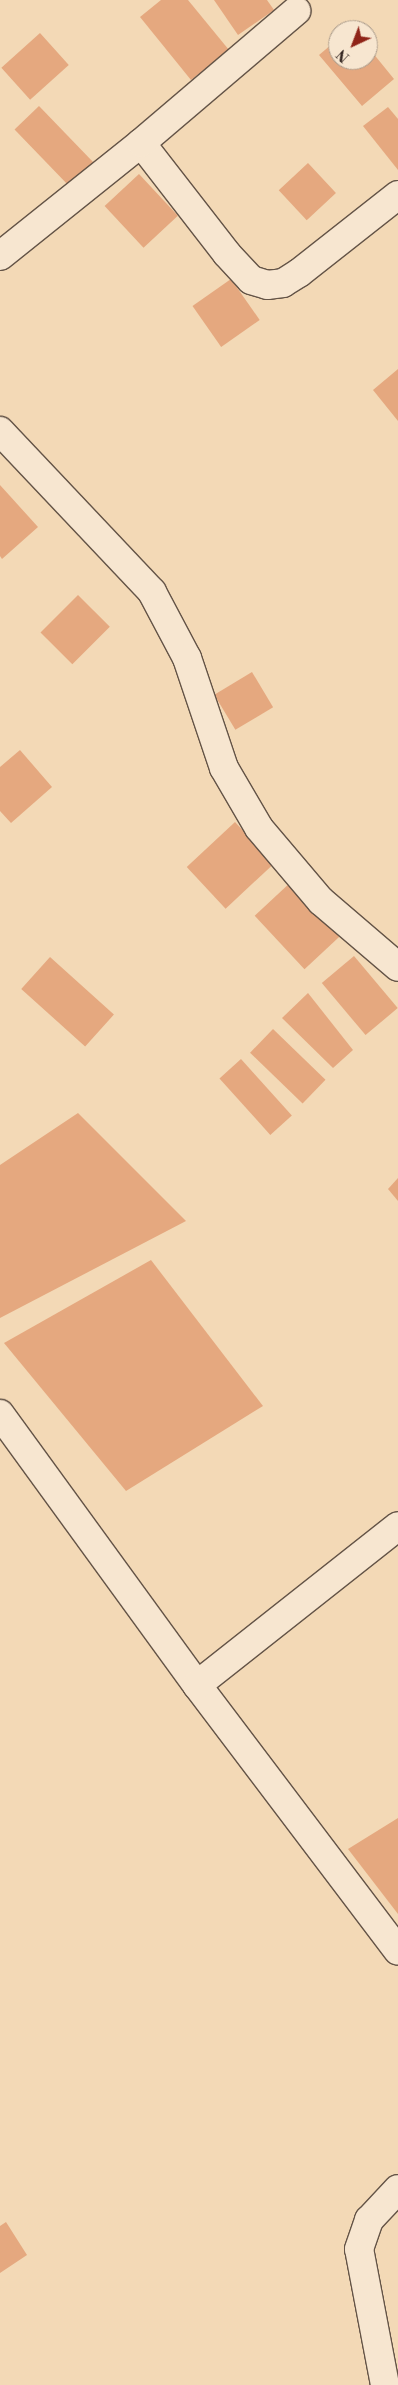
<!DOCTYPE html>
<html>
<head>
<meta charset="utf-8">
<style>
	body { margin:0 }
	#map { position:relative; width:398px; height:2385px; overflow:hidden; background:#f3d9b6; font-family:"Libre Bodoni",serif }
	div>[style] { position:absolute }
	.building>* { inset:0; background:#e5a87f; transform-origin:0 0 }
	.roads { filter:drop-shadow(1px 0 #645447) drop-shadow(-1px 0 #645447) drop-shadow(0 1px #645447) drop-shadow(0 -1px #645447) }
	.street>* { height:28px; margin:-14px; padding:0 14px; transform-origin:14px; border-radius:14px; background:#f7e6d0 }
	span { translate:-50% -50%; white-space:nowrap; text-align:center; line-height:1.15; -webkit-text-stroke:4.5px #f7e6d0; paint-order:stroke }
	.north { position:absolute; left:328px; top:20px; width:50px; height:50px; box-sizing:border-box; background:#f7e6d0; border:1px solid #a99a8a; border-radius:50%; rotate:223deg; font-size:14px; font-weight:700; line-height:20px; text-align:center; color:#352722 }
	.north::after { content:''; display:block; margin:auto; width:18px; height:22px; background:#8f2418; clip-path:polygon(50% 0,100% 100%,50% 72%,0 100%) }
</style>
</head>
<body>
<div id="map">
	<div class="building">
		<div style="clip-path:polygon(161px 0,188px 0,229px 50px,191px 80px,140px 17px)"></div>
		<div style="clip-path:polygon(214px 0,267px 0,274px 10px,238px 35px)"></div>
		<div style="left:40px;top:33px;width:43px;height:52px;rotate:48deg"></div>
		<div style="clip-path:polygon(338px 39px,338px 60px,368px 60px,368px 47px,394px 79px,362px 106px,319px 55px)"></div>
		<div style="left:39px;top:106px;width:83px;height:34px;rotate:46deg"></div>
		<div style="clip-path:polygon(388px 107px,398px 119px,398px 170px,363px 126px)"></div>
		<div style="left:308px;top:163px;width:41px;height:40px;rotate:47deg"></div>
		<div style="left:139px;top:174px;width:57px;height:47px;rotate:47deg"></div>
		<div style="left:231px;top:279px;width:50px;height:47px;rotate:55deg"></div>
		<div style="clip-path:polygon(398px 369px,398px 421px,373px 390px)"></div>
		<div style="clip-path:polygon(0 485px,38px 527px,2px 559px,0 556px)"></div>
		<div style="left:78px;top:595px;width:45px;height:53px;rotate:45deg"></div>
		<div style="left:252px;top:672px;width:41px;height:44px;rotate:59deg"></div>
		<div style="clip-path:polygon(20px 750px,52px 787px,11px 823px,0 811px,0 767px)"></div>
		<div style="left:235px;top:822px;width:57px;height:66px;rotate:47deg"></div>
		<div style="left:292px;top:881px;width:73px;height:51px;rotate:47deg"></div>
		<div style="left:354px;top:956px;width:68px;height:42px;rotate:50deg"></div>
		<div style="left:50px;top:957px;width:86px;height:43px;rotate:42deg"></div>
		<div style="clip-path:polygon(308px 993px,353px 1050px,333px 1068px,282px 1018px)"></div>
		<div style="left:273px;top:1029px;width:73px;height:33px;rotate:44deg"></div>
		<div style="left:241px;top:1059px;width:76px;height:29px;rotate:48deg"></div>
		<div style="clip-path:polygon(78px 1113px,186px 1221px,0 1318px,0 1165px)"></div>
		<div style="clip-path:polygon(398px 1178px,398px 1201px,388px 1189px)"></div>
		<div style="clip-path:polygon(151px 1260px,263px 1406px,126px 1491px,4px 1343px)"></div>
		<div style="clip-path:polygon(398px 1818px,398px 1914px,348px 1849px)"></div>
		<div style="clip-path:polygon(6px 2222px,27px 2255px,0 2273px,0 2226px)"></div>
	</div>
	<div class="roads">
		<div class="street">
			<div style="left:141px;top:143px;width:140px;rotate:52.2deg"></div>
			<div style="left:227px;top:254px;width:35px;rotate:47deg"></div>
			<div style="left:251px;top:280px;width:17px;rotate:17deg"></div>
			<div style="left:267px;top:285px;width:16px;rotate:-7deg"></div>
			<div style="left:283px;top:283px;width:19px;rotate:-32deg"></div>
			<div style="left:299px;top:273px;width:126px;rotate:-38.2deg"></div>
			<div style="left:0;top:256px;width:181px;rotate:-38.7deg"></div>
			<div style="left:141px;top:143px;width:204px;rotate:-40.4deg"></div>
			<div style="left:0;top:431px;width:221px;rotate:46.6deg"></div>
			<div style="left:152px;top:592px;width:75px;rotate:62.1deg"></div>
			<div style="left:187px;top:658px;width:116px;rotate:71.4deg"></div>
			<div style="left:224px;top:768px;width:69px;rotate:59.7deg"></div>
			<div style="left:259px;top:828px;width:96px;rotate:49.7deg"></div>
			<div style="left:321px;top:901px;width:101px;rotate:40.6deg"></div>
			<div style="left:0;top:1414px;width:335px;rotate:54deg"></div>
			<div style="left:197px;top:1685px;width:333px;rotate:52.9deg"></div>
			<div style="left:197px;top:1685px;width:256px;rotate:-38.3deg"></div>
			<div style="left:385px;top:2385px;width:138px;rotate:-100.8deg"></div>
			<div style="left:359px;top:2249px;width:31px;rotate:-71deg"></div>
			<div style="left:369px;top:2220px;width:42px;rotate:-46.9deg"></div>
		</div>
	</div>
	<div class="north">N</div>
</div>
</body>
</html>
